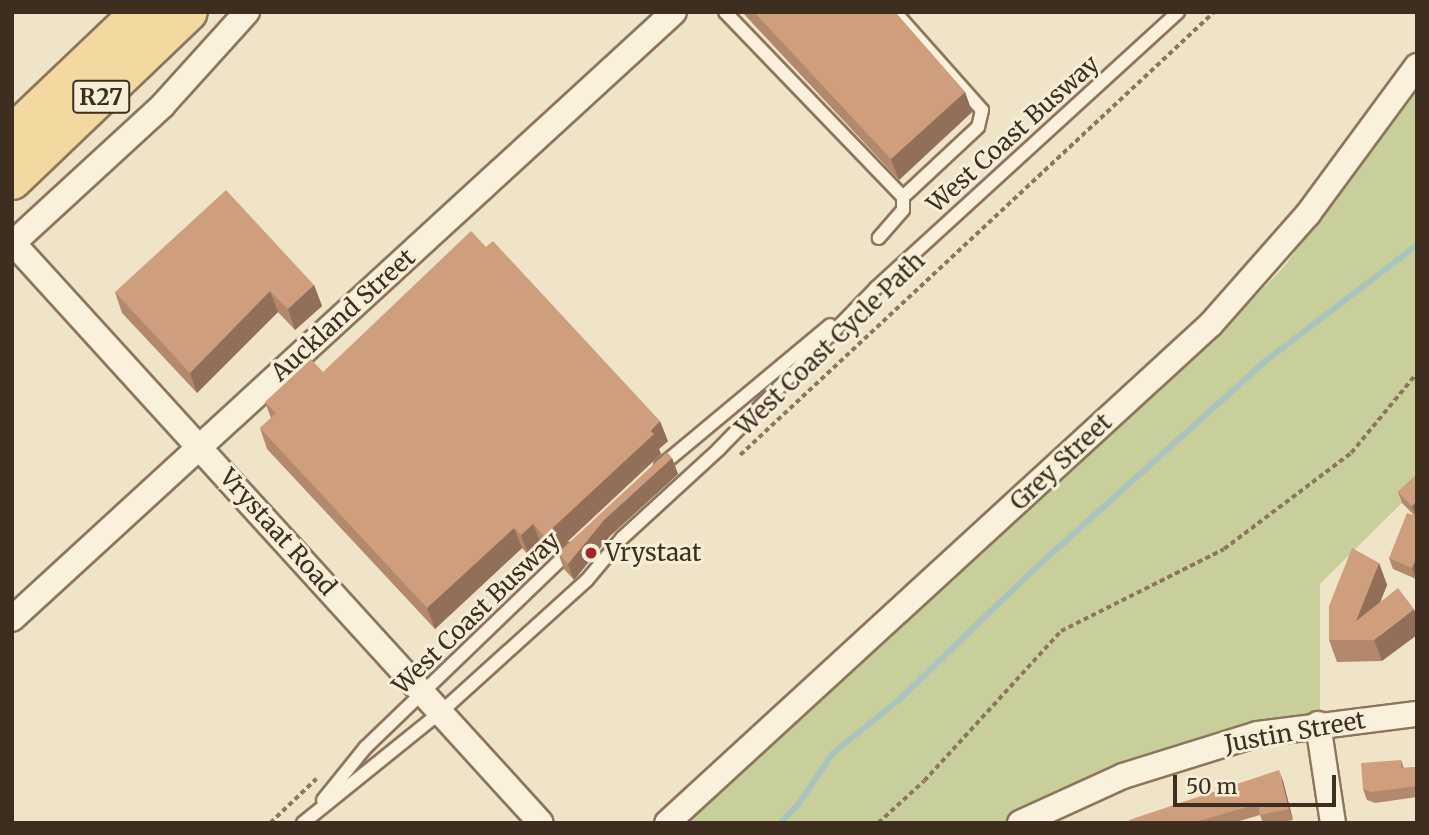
<!DOCTYPE html>
<html>
<head>
<meta charset="utf-8">
<style>
	body { margin:0 }
	#map { position:relative; width:1429px; height:835px; overflow:hidden; background:#f0e4c8; font-family:Merriweather,serif }
	div>[style] { position:absolute }
	.green>* { inset:0; background:#c9cf9b }
	.stream>* { height:6px; margin:-3px; padding:0 3px; transform-origin:3px; border-radius:3px; background:#a9c4bc }
	.path>* { height:3.5px; margin-top:-1.75px; transform-origin:0; background:repeating-linear-gradient(90deg,#8d765c 0 5px,transparent 0 8.5px) }
	.roads { filter:drop-shadow(2px 0 #8d765c) drop-shadow(-2px 0 #8d765c) drop-shadow(0 2px #8d765c) drop-shadow(0 -2px #8d765c) }
	.lane>* { height:12px; margin:-6px; padding:0 6px; transform-origin:6px; border-radius:6px; background:#faf1dc }
	.street>* { height:24px; margin:-12px; padding:0 12px; transform-origin:12px; border-radius:12px; background:#faf1dc }
	.primary>* { height:38px; margin:-19px; padding:0 19px; transform-origin:19px; border-radius:19px; background:#f3d9a0 }
	.wall>* { inset:0; background:#b2896c }
	.shaded-wall>* { inset:0; background:#916f58 }
	.building>* { inset:0; background:#cf9f7d }
	.dots>* { width:19px; height:19px; translate:-50% -50%; box-sizing:border-box; border:4px solid #f7eed8; border-radius:50% }
	span { translate:-50% -50%; white-space:nowrap; text-align:center; line-height:1.15; -webkit-text-stroke:6px #f7eed8; paint-order:stroke }
	.shield-label span { padding:2px 5px; background:#f7eed8; border:2px solid; border-radius:5px; -webkit-text-stroke-width:0 }
	.shield-label { font-size:23px; color:#3d2e20; font-weight:700 }
	.street-label { font-size:24px; color:#3d2e20 }
	.poi-label { font-size:24px; color:#3d2e20 }
	.left { translate:0 -50%; text-align:left }
	.frame { position:absolute; inset:0; border:14px solid #3d2e20; pointer-events:none }
	.scale { position:absolute; left:1173px; top:775px; width:163px; height:32px; box-sizing:border-box; border:4px solid #3d2e20; border-top:0; padding-left:9px; font-size:21px; line-height:24px; white-space:nowrap; color:#3d2e20; -webkit-text-stroke:5px #f7eed8; paint-order:stroke }
</style>
</head>
<body>
<div id="map">
	<div class="green">
		<div style="clip-path:polygon(1417px 88px,1417px 488px,1320px 584px,1320px 715px,1121px 767px,1057px 793px,1002px 823px,682px 823px,1221px 331px,1283px 268px)"></div>
	</div>
	<div class="stream">
		<div style="left:780px;top:823px;width:28px;rotate:-46deg"></div>
		<div style="left:799px;top:803px;width:60px;rotate:-55.8deg"></div>
		<div style="left:833px;top:753px;width:86px;rotate:-38.9deg"></div>
		<div style="left:900px;top:699px;width:181px;rotate:-44.1deg"></div>
		<div style="left:1030px;top:573px;width:315px;rotate:-42deg"></div>
		<div style="left:1264px;top:362px;width:193px;rotate:-37.4deg"></div>
	</div>
	<div class="path">
		<div style="left:740px;top:455px;width:649px;rotate:-43.06deg"></div>
		<div style="left:270px;top:823px;width:64px;rotate:-43.7deg"></div>
		<div style="left:878px;top:823px;width:62px;rotate:-42.4deg"></div>
		<div style="left:924px;top:781px;width:203px;rotate:-47.6deg"></div>
		<div style="left:1061px;top:631px;width:182px;rotate:-26.7deg"></div>
		<div style="left:1224px;top:549px;width:159px;rotate:-37.1deg"></div>
		<div style="left:1351px;top:453px;width:104px;rotate:-50.5deg"></div>
	</div>
	<div class="roads">
		<div class="lane">
			<div style="left:725px;top:12px;width:257px;rotate:46.1deg"></div>
			<div style="left:903px;top:197px;width:13px;rotate:90deg"></div>
			<div style="left:903px;top:210px;width:37px;rotate:131deg"></div>
			<div style="left:895px;top:12px;width:131px;rotate:48.4deg"></div>
			<div style="left:982px;top:110px;width:17px;rotate:103deg"></div>
			<div style="left:978px;top:127px;width:103px;rotate:137deg"></div>
			<div style="left:661px;top:466px;width:220px;rotate:-39.8deg"></div>
			<div style="left:323px;top:800px;width:67px;rotate:-51.1deg"></div>
			<div style="left:365px;top:748px;width:286px;rotate:-43.9deg"></div>
			<div style="left:303px;top:823px;width:179px;rotate:-38.9deg"></div>
			<div style="left:442px;top:711px;width:195px;rotate:-42.1deg"></div>
			<div style="left:587px;top:580px;width:55px;rotate:-50.2deg"></div>
			<div style="left:622px;top:538px;width:132px;rotate:-42.5deg"></div>
			<div style="left:719px;top:449px;width:225px;rotate:-45.7deg"></div>
			<div style="left:876px;top:288px;width:409px;rotate:-42.4deg"></div>
		</div>
		<div class="street">
			<div style="left:13px;top:243px;width:784px;rotate:47.69deg"></div>
			<div style="left:12px;top:244px;width:204px;rotate:-42.6deg"></div>
			<div style="left:162px;top:106px;width:127px;rotate:-47.9deg"></div>
			<div style="left:12px;top:619px;width:898px;rotate:-42.52deg"></div>
			<div style="left:1318px;top:724px;width:100px;rotate:81.4deg"></div>
			<div style="left:667px;top:823px;width:738px;rotate:-42.53deg"></div>
			<div style="left:1211px;top:324px;width:147px;rotate:-48.6deg"></div>
			<div style="left:1308px;top:214px;width:184px;rotate:-53.6deg"></div>
			<div style="left:1020px;top:823px;width:113px;rotate:-24.5deg"></div>
			<div style="left:1123px;top:776px;width:141px;rotate:-17.3deg"></div>
			<div style="left:1258px;top:734px;width:160px;rotate:-7.2deg"></div>
		</div>
		<div class="primary">
			<div style="left:12px;top:135px;width:178px;rotate:-43.6deg"></div>
			<div style="left:12px;top:180px;width:243px;rotate:-43.7deg"></div>
		</div>
	</div>
	<div class="wall">
		<div style="clip-path:polygon(742px 12px,895px 12px,965px 92px,972px 112px,899px 180px)"></div>
		<div style="clip-path:polygon(314px 285px,322px 306px,295px 330px,278px 312px,197px 393px,122px 313px,115px 292px)"></div>
		<div style="clip-path:polygon(323px 372px,668px 441px,659px 449px,661px 454px,552px 556px,541px 544px,529px 556px,522px 548px,435px 629px,267px 449px,260px 428px,271px 418px,265px 402px)"></div>
		<div style="clip-path:polygon(672px 458px,678px 474px,610px 536px,574px 580px,564px 569px,558px 553px)"></div>
		<div style="clip-path:polygon(1417px 474px,1416px 579px,1393px 569px,1389px 558px,1414px 515px,1402px 503px,1398px 492px)"></div>
		<div style="clip-path:polygon(1379px 563px,1387px 585px,1380px 602px,1382px 661px,1337px 662px,1329px 640px)"></div>
		<div style="clip-path:polygon(1401px 760px,1404px 768px,1417px 767px,1417px 797px,1375px 803px,1367px 800px,1363px 789px)"></div>
		<div style="clip-path:polygon(1283px 781px,1293px 820px,1279px 823px,1263px 823px,1260px 815px,1233px 823px,1130px 823px)"></div>
	</div>
	<div class="shaded-wall">
		<div style="clip-path:polygon(965px 92px,972px 112px,899px 180px,891px 159px)"></div>
		<div style="clip-path:polygon(314px 285px,322px 306px,295px 330px,288px 309px)"></div>
		<div style="clip-path:polygon(270px 291px,278px 312px,197px 393px,190px 373px)"></div>
		<div style="clip-path:polygon(660px 421px,668px 441px,659px 449px,661px 454px,552px 556px,544px 536px)"></div>
		<div style="clip-path:polygon(672px 458px,678px 474px,610px 536px,574px 580px,568px 564px,604px 520px)"></div>
		<div style="clip-path:polygon(1417px 501px,1417px 516px,1416px 517px,1412px 506px)"></div>
		<div style="clip-path:polygon(533px 524px,541px 544px,529px 556px,521px 535px)"></div>
		<div style="clip-path:polygon(514px 528px,522px 548px,435px 629px,427px 608px)"></div>
		<div style="clip-path:polygon(1417px 556px,1417px 576px,1416px 579px,1412px 568px)"></div>
		<div style="clip-path:polygon(1379px 563px,1387px 585px,1365px 640px,1356px 621px)"></div>
		<div style="clip-path:polygon(1414px 609px,1417px 617px,1417px 635px,1382px 661px,1374px 640px)"></div>
		<div style="clip-path:polygon(1279px 770px,1283px 781px,1293px 820px,1289px 809px)"></div>
	</div>
	<div class="building">
		<div style="clip-path:polygon(754px 12px,895px 12px,965px 92px,891px 159px)"></div>
		<div style="clip-path:polygon(226px 190px,314px 285px,288px 309px,270px 291px,190px 373px,115px 292px)"></div>
		<div style="clip-path:polygon(471px 231px,486px 247px,493px 241px,660px 421px,650px 430px,654px 434px,544px 536px,533px 524px,521px 535px,514px 528px,427px 608px,260px 428px,276px 413px,265px 402px,311px 359px,323px 372px)"></div>
		<div style="clip-path:polygon(667px 452px,672px 458px,604px 520px,568px 564px,558px 553px)"></div>
		<div style="clip-path:polygon(1417px 474px,1417px 501px,1412px 506px,1398px 492px)"></div>
		<div style="clip-path:polygon(1407px 513px,1417px 516px,1417px 556px,1412px 568px,1389px 558px)"></div>
		<div style="clip-path:polygon(1352px 548px,1379px 563px,1356px 621px,1398px 588px,1414px 609px,1374px 640px,1329px 640px,1329px 606px)"></div>
		<div style="clip-path:polygon(1401px 760px,1401px 768px,1417px 767px,1417px 786px,1371px 792px,1363px 789px,1361px 763px)"></div>
		<div style="clip-path:polygon(1279px 770px,1289px 809px,1260px 815px,1258px 804px,1191px 823px,1130px 823px,1129px 820px)"></div>
	</div>
	<div class="dots">
		<div style="left:591px;top:553px;background:#9e2a2b"></div>
	</div>
	<div class="shield-label">
		<span style="left:101px;top:97px">R27</span>
	</div>
	<div class="street-label">
		<span style="left:1013px;top:134px;rotate:-42deg">West Coast Busway</span>
		<span style="left:343px;top:315px;rotate:-42deg">Auckland Street</span>
		<span style="left:830px;top:344px;rotate:-44deg">West Coast Cycle Path</span>
		<span style="left:1061px;top:462px;rotate:-43deg">Grey Street</span>
		<span style="left:278px;top:532px;rotate:48deg">Vrystaat Road</span>
		<span style="left:476px;top:613px;rotate:-44deg">West Coast Busway</span>
		<span style="left:1295px;top:732px;rotate:-10deg">Justin Street</span>
	</div>
	<div class="poi-label">
		<span class="left" style="left:605px;top:553px">Vrystaat</span>
	</div>
	<div class="frame"></div>
	<div class="scale">50 m</div>
</div>
</body>
</html>
